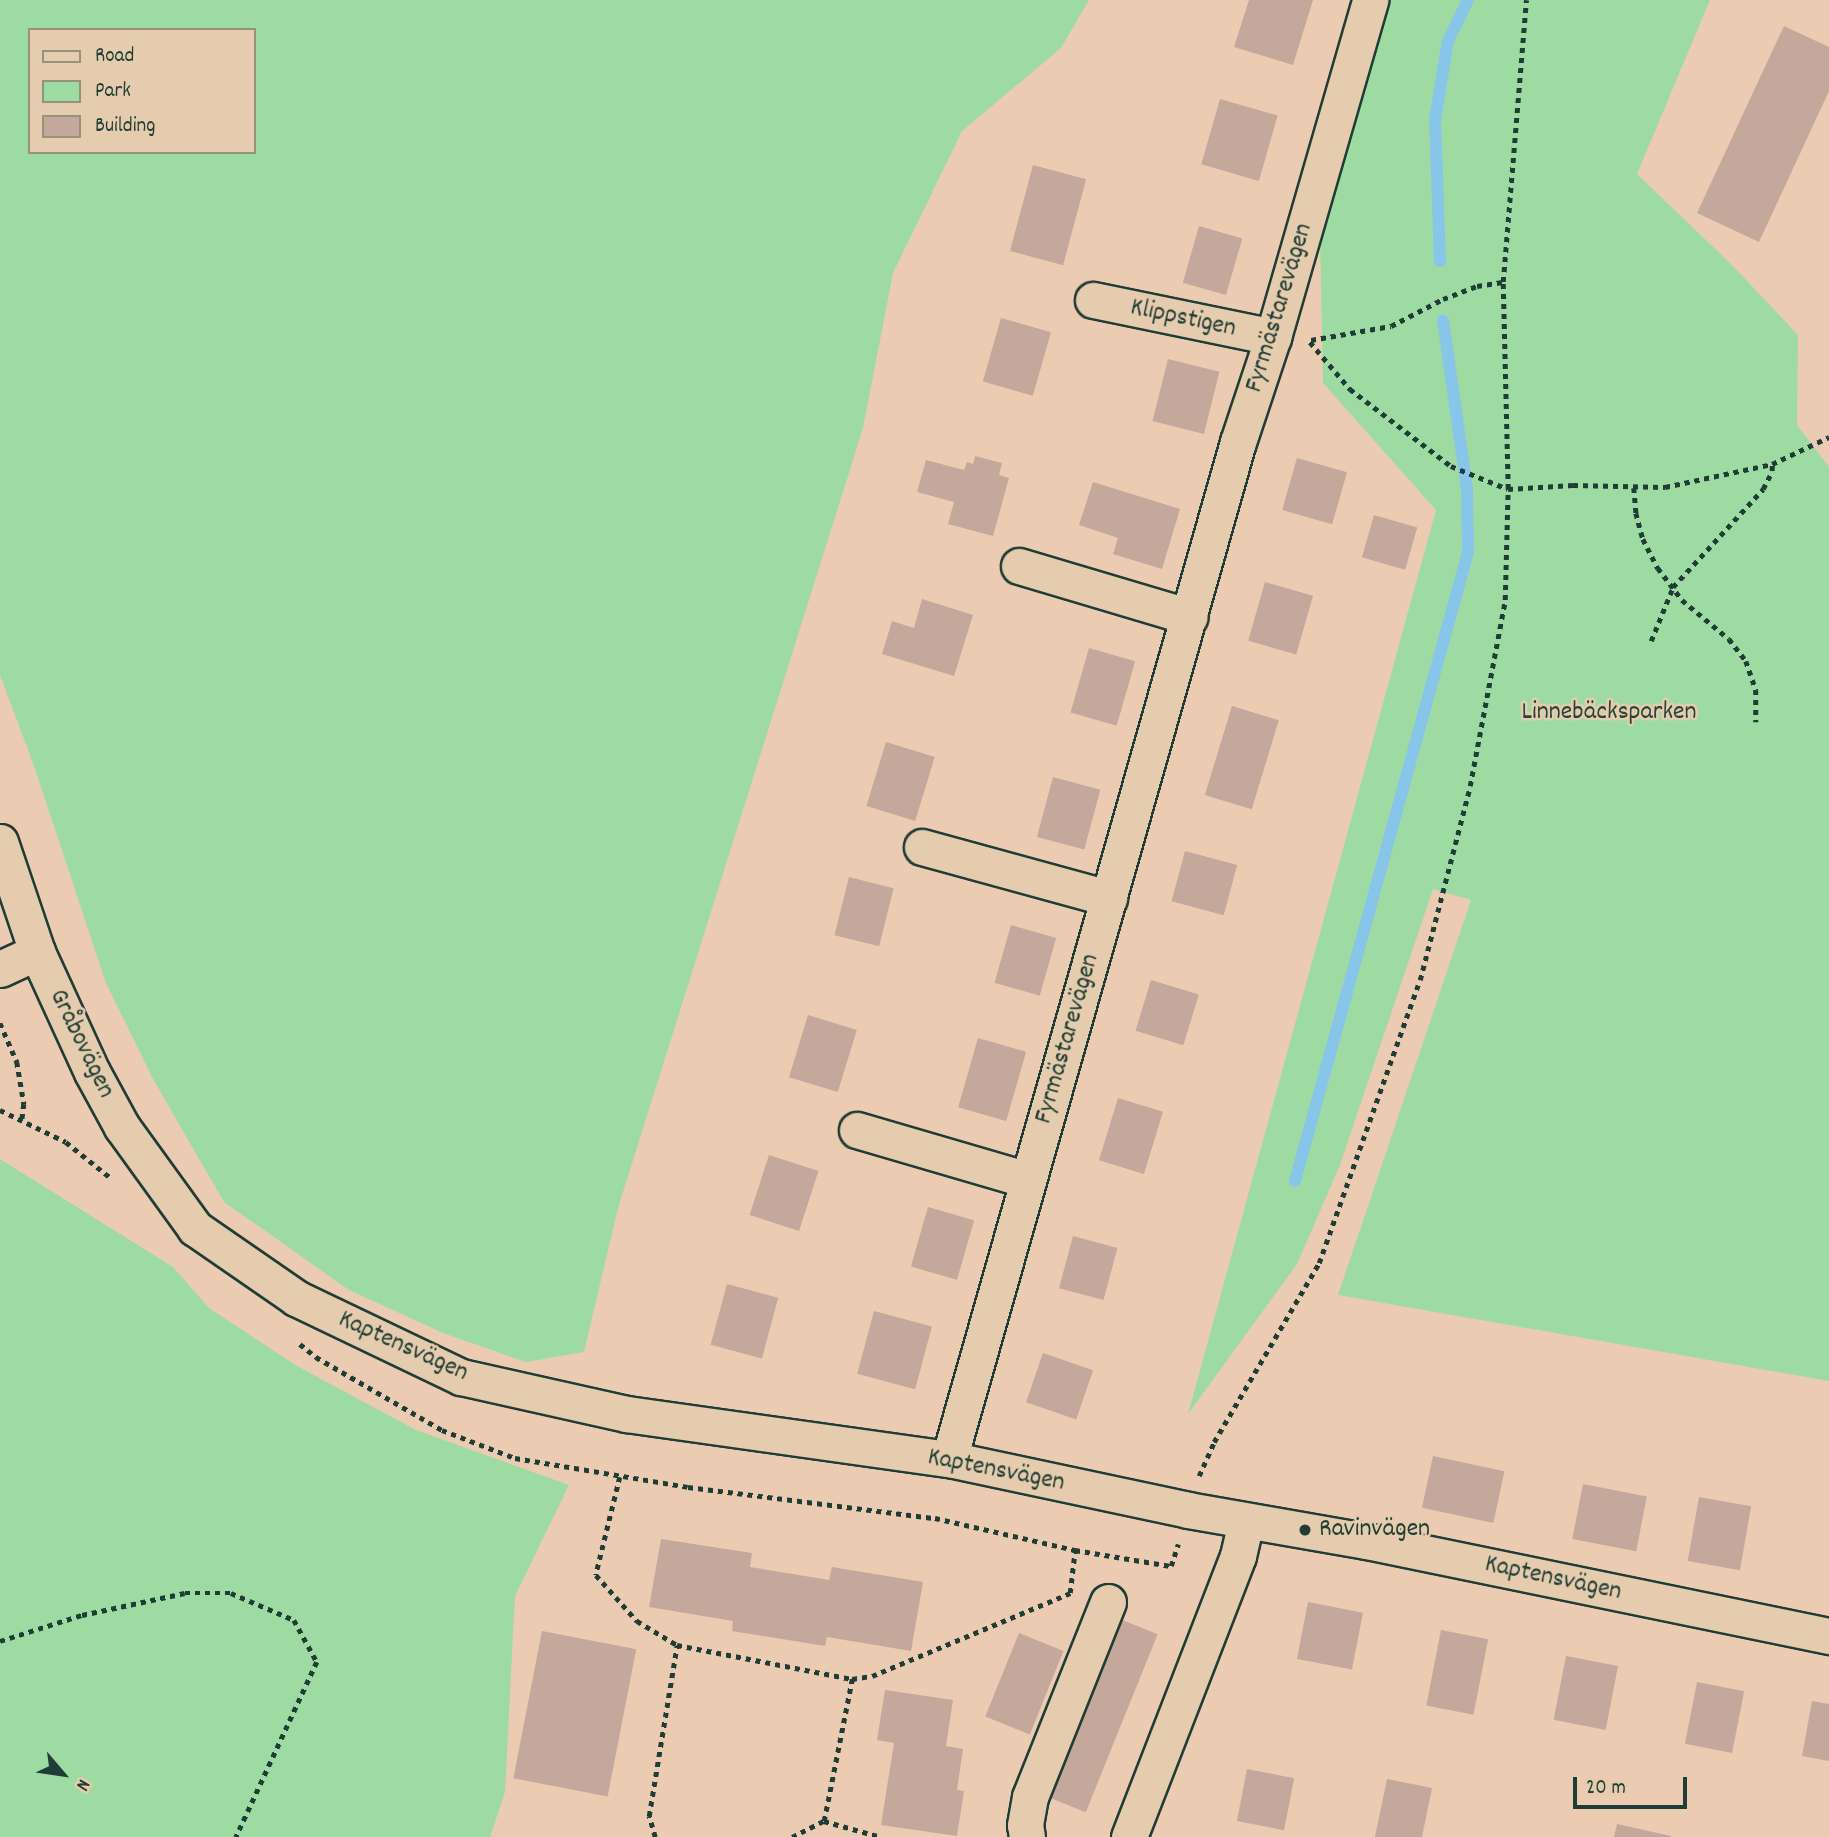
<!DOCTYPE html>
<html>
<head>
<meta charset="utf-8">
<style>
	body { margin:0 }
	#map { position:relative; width:1829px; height:1837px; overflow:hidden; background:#ebcbb2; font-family:Dekko,sans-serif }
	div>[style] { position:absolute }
	.green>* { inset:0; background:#9edba2 }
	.stream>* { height:12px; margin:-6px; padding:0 6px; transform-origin:6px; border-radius:6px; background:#89c5e9 }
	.building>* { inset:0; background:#c4a89b; transform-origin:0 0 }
	.path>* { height:4.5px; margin-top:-2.25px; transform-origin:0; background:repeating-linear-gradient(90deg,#1f3d34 0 5px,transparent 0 10px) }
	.roads { filter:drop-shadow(2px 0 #1f3d34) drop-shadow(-2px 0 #1f3d34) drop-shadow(0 2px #1f3d34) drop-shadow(0 -2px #1f3d34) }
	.street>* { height:35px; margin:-17.5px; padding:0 17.5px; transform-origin:17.5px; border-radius:17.5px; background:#e6ccae }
	.dots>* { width:19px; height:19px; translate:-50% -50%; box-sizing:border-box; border:4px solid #e6ccae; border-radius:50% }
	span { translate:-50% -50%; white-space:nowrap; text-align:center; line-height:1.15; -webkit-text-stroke:5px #e6ccae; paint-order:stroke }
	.street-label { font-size:26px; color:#1f3d34 }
	.park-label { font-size:26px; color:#25453a }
	.poi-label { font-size:26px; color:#1f3d34 }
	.left { translate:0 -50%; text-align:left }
	.legend { position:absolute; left:28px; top:28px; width:228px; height:126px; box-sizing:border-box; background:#e6ccae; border:2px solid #96937d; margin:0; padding:9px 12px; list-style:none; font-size:21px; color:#1f3d34 }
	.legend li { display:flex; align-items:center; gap:14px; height:35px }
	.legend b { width:35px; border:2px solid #96937d }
	.north { position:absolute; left:28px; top:1739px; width:70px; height:70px; -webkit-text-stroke:5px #e6ccae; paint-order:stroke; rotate:119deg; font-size:19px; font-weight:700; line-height:28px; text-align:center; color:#1f3d34 }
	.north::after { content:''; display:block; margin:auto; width:24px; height:32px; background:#1f3d34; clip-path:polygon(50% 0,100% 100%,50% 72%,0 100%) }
	.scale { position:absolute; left:1573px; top:1777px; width:114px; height:32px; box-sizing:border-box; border:4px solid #1f3d34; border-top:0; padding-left:9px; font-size:21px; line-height:24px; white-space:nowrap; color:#1f3d34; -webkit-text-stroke:5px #e6ccae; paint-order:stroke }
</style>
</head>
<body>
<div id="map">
	<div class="green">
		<div style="clip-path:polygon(evenodd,0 0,1089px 0,1061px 48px,962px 131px,893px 273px,863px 428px,618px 1208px,584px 1352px,526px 1362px,443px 1333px,349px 1290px,224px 1202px,153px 1079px,106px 983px,33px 763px,0 675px,0 0,30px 30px,254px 30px,254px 152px,30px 152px,30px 30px)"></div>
		<div style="clip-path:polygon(1387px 0,1710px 0,1637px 174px,1733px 266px,1798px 335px,1797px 425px,1829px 467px,1829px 1381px,1338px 1295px,1471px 900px,1433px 889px,1340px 1165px,1297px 1264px,1188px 1414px,1436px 510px,1323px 383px,1320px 238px)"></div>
		<div style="clip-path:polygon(0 1159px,173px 1267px,209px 1308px,297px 1366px,416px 1430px,569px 1485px,515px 1596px,505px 1792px,490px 1837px,0 1837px)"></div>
	</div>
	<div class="stream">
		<div style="left:1440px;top:261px;width:141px;rotate:-92deg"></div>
		<div style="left:1435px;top:120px;width:80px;rotate:-80.7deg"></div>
		<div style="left:1448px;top:41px;width:46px;rotate:-64deg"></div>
		<div style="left:1295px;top:1181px;width:652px;rotate:-74.62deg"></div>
		<div style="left:1468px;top:552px;width:63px;rotate:-90.9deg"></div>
		<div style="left:1467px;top:489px;width:170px;rotate:-98.1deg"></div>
	</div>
	<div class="building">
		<div style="clip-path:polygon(1249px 0,1313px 0,1293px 65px,1234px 47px)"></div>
		<div style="clip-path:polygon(1784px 26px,1829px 47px,1829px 91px,1759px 242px,1697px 213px)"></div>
		<div style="left:1220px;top:99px;width:60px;height:68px;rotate:16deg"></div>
		<div style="left:1033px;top:165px;width:55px;height:89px;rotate:15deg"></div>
		<div style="left:1199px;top:226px;width:45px;height:59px;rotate:16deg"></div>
		<div style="left:1001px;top:318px;width:52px;height:66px;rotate:16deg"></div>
		<div style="left:1168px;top:359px;width:53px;height:64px;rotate:14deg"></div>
		<div style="clip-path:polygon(975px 456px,1002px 463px,999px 475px,1009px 478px,993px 536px,948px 524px,954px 502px,917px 492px,926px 460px,964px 470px,967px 462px,973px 464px)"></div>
		<div style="left:1297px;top:458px;width:52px;height:54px;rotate:16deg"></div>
		<div style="clip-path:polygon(1093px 482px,1180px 509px,1162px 569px,1113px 554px,1118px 538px,1079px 525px)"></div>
		<div style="left:1374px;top:515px;width:45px;height:44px;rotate:16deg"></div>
		<div style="left:1265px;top:582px;width:50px;height:61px;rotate:16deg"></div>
		<div style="clip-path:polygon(922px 599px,973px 615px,954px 676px,882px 654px,892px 621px,914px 628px)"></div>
		<div style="left:1089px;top:648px;width:48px;height:67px;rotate:16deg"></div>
		<div style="left:1232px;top:706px;width:49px;height:93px;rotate:17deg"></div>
		<div style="left:886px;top:742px;width:51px;height:67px;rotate:17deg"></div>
		<div style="left:1053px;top:777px;width:49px;height:62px;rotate:15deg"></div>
		<div style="left:1185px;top:851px;width:54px;height:52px;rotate:15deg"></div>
		<div style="left:849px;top:877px;width:46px;height:60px;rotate:14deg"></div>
		<div style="left:1011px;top:925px;width:47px;height:60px;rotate:16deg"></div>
		<div style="left:1151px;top:980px;width:50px;height:53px;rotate:17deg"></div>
		<div style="left:808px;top:1015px;width:51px;height:65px;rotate:17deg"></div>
		<div style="left:978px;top:1038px;width:50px;height:72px;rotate:16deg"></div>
		<div style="left:1118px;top:1098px;width:47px;height:65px;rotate:17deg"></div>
		<div style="left:769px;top:1155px;width:52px;height:63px;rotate:18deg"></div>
		<div style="left:928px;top:1207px;width:48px;height:62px;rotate:16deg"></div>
		<div style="left:1073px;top:1236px;width:46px;height:54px;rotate:15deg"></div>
		<div style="left:727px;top:1284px;width:53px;height:63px;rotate:15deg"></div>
		<div style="left:874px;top:1311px;width:60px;height:65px;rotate:15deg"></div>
		<div style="left:1043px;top:1353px;width:53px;height:52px;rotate:19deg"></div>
		<div style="left:1433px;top:1456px;width:73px;height:53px;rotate:12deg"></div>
		<div style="left:1583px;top:1484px;width:65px;height:56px;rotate:11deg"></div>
		<div style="left:1699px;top:1497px;width:53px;height:65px;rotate:10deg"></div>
		<div style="clip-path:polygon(661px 1539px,752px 1553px,750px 1567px,829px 1580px,832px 1567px,923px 1582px,911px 1651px,827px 1637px,825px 1646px,732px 1631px,733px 1621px,649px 1607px)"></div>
		<div style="left:1308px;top:1602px;width:56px;height:58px;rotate:11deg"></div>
		<div style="left:1115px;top:1617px;width:46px;height:192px;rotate:22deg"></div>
		<div style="left:1441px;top:1630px;width:48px;height:77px;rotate:11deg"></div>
		<div style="left:542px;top:1631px;width:96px;height:150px;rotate:11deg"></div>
		<div style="left:1019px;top:1633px;width:48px;height:90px;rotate:22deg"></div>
		<div style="left:1566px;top:1656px;width:53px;height:65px;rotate:11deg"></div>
		<div style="left:1697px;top:1682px;width:48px;height:63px;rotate:11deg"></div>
		<div style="clip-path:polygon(885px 1690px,953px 1700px,946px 1746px,963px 1749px,957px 1790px,964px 1791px,957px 1836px,881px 1825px,894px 1743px,877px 1740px)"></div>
		<div style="clip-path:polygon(1812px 1701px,1829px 1704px,1829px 1761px,1802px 1756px)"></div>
		<div style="left:1247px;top:1769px;width:48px;height:53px;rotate:11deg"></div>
		<div style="clip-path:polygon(1387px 1779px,1432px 1788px,1422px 1837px,1375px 1837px)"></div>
		<div style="clip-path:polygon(1617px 1824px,1671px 1836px,1671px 1837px,1614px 1837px)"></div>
	</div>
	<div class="path">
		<div style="left:1311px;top:340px;width:81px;rotate:-9.9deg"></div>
		<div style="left:1391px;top:326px;width:59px;rotate:-27.4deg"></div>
		<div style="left:1443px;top:299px;width:36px;rotate:-21deg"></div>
		<div style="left:1477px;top:286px;width:26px;rotate:-9deg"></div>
		<div style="left:1310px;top:342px;width:62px;rotate:49.6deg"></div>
		<div style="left:1350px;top:389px;width:127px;rotate:37.3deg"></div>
		<div style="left:1451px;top:466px;width:61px;rotate:22deg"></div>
		<div style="left:1508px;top:489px;width:65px;rotate:-3.5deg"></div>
		<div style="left:1573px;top:485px;width:92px;rotate:1.2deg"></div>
		<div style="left:1665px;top:487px;width:109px;rotate:-12.1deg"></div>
		<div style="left:1772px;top:464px;width:63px;rotate:-25.3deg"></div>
		<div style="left:1634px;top:488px;width:25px;rotate:85deg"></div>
		<div style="left:1636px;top:513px;width:27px;rotate:75deg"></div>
		<div style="left:1643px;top:539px;width:33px;rotate:63deg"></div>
		<div style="left:1658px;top:568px;width:40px;rotate:53deg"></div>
		<div style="left:1682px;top:600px;width:61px;rotate:39.7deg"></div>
		<div style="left:1729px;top:639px;width:28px;rotate:52deg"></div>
		<div style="left:1746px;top:661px;width:31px;rotate:71deg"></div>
		<div style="left:1756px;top:690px;width:32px;rotate:90deg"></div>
		<div style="left:1651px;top:641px;width:58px;rotate:-67.8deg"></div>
		<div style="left:1673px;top:587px;width:133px;rotate:-47.4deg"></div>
		<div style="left:1763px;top:489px;width:20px;rotate:-63deg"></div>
		<div style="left:1772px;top:471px;width:7px;rotate:-90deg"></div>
		<div style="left:0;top:1023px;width:43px;rotate:66.4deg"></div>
		<div style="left:17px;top:1062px;width:43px;rotate:80.5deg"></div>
		<div style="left:24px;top:1104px;width:16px;rotate:97deg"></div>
		<div style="left:0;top:1110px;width:73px;rotate:25.9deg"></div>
		<div style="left:66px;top:1142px;width:59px;rotate:38.8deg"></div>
		<div style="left:300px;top:1344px;width:21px;rotate:39deg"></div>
		<div style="left:316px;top:1357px;width:146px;rotate:30.1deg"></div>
		<div style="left:442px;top:1430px;width:78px;rotate:21deg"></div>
		<div style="left:515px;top:1458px;width:175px;rotate:9.5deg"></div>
		<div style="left:688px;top:1487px;width:249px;rotate:7.2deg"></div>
		<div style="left:935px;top:1518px;width:144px;rotate:12.9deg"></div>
		<div style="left:1075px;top:1550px;width:97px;rotate:9.5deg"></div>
		<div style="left:1171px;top:1566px;width:23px;rotate:-72deg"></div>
		<div style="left:1199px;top:1476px;width:37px;rotate:-66deg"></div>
		<div style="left:1214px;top:1442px;width:208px;rotate:-59.6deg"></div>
		<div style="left:1319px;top:1263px;width:300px;rotate:-70.4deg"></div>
		<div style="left:1420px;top:980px;width:200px;rotate:-75.5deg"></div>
		<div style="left:1470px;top:786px;width:189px;rotate:-79.3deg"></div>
		<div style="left:1505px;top:600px;width:111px;rotate:-88.5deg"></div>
		<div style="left:1508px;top:489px;width:207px;rotate:-91.4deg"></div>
		<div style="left:1503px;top:282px;width:283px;rotate:-85.3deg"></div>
		<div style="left:620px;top:1477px;width:101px;rotate:103.8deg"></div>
		<div style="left:596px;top:1575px;width:62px;rotate:48.3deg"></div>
		<div style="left:637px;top:1621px;width:47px;rotate:31deg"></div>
		<div style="left:0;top:1641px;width:86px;rotate:-17.6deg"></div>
		<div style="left:82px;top:1615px;width:105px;rotate:-12.1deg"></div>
		<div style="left:185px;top:1593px;width:46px"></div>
		<div style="left:231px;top:1593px;width:69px;rotate:23.2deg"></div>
		<div style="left:294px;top:1620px;width:48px;rotate:61.3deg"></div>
		<div style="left:317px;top:1662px;width:193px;rotate:114.8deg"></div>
		<div style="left:824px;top:1821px;width:59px;rotate:15.7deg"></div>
		<div style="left:655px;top:1837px;width:22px;rotate:-106deg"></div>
		<div style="left:649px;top:1816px;width:173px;rotate:-80.7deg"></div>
		<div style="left:677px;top:1645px;width:178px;rotate:11deg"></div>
		<div style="left:852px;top:1679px;width:20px;rotate:-9deg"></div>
		<div style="left:872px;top:1676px;width:215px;rotate:-22.7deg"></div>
		<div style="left:1070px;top:1593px;width:43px;rotate:-83.4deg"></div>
		<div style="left:792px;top:1837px;width:36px;rotate:-27deg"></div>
		<div style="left:824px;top:1821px;width:145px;rotate:-78.8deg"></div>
	</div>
	<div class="roads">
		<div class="street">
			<div style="left:1093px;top:300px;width:184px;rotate:11.6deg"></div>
			<div style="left:1019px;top:566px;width:178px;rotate:16.6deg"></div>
			<div style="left:0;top:842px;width:116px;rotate:71.4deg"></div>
			<div style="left:37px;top:952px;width:132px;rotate:65.4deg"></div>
			<div style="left:92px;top:1072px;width:63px;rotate:61.4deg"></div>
			<div style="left:122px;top:1127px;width:125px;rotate:54.1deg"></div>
			<div style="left:195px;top:1228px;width:123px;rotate:34.7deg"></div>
			<div style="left:296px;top:1298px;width:183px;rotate:25.6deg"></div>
			<div style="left:461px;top:1377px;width:170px;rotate:12.6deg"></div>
			<div style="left:627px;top:1414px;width:325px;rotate:8deg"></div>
			<div style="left:949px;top:1459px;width:244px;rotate:12deg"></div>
			<div style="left:1188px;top:1510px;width:181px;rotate:9.9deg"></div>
			<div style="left:1366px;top:1541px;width:473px;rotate:11.6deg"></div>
			<div style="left:922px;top:847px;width:194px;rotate:15.3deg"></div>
			<div style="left:0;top:969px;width:41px;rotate:-24.7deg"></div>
			<div style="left:857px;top:1130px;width:178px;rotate:16.3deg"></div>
			<div style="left:949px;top:1459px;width:1057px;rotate:-74.14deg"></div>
			<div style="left:1238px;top:442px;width:111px;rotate:-71.6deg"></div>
			<div style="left:1273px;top:337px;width:351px;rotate:-73.9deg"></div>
			<div style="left:1027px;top:1837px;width:12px;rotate:-99deg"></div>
			<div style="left:1025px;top:1825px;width:28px;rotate:-80deg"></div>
			<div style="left:1030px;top:1797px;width:210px;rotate:-68.2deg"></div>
			<div style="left:1129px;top:1837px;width:301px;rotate:-68.8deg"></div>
			<div style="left:1238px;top:1556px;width:36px;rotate:-77deg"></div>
		</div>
	</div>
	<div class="dots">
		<div style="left:1305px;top:1530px;background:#1f3d34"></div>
	</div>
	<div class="street-label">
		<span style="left:1280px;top:308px;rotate:-73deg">Fyrmästarevägen</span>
		<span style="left:1183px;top:319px;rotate:12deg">Klippstigen</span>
		<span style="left:1068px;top:1039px;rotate:-74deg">Fyrmästarevägen</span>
		<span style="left:81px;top:1044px;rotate:64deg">Gråbovägen</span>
		<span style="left:403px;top:1347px;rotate:24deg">Kaptensvägen</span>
		<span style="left:996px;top:1471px;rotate:11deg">Kaptensvägen</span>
		<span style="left:1553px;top:1579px;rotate:12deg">Kaptensvägen</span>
	</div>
	<div class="park-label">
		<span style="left:1609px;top:713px">Linnebäcksparken</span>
	</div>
	<div class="poi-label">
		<span class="left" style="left:1319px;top:1530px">Ravinvägen</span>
	</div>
	<ul class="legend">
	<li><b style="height:9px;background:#e6ccae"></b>Road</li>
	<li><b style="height:19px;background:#9edba2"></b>Park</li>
	<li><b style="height:19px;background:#c4a89b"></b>Building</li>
	</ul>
	<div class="north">N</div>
	<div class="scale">20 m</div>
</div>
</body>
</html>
